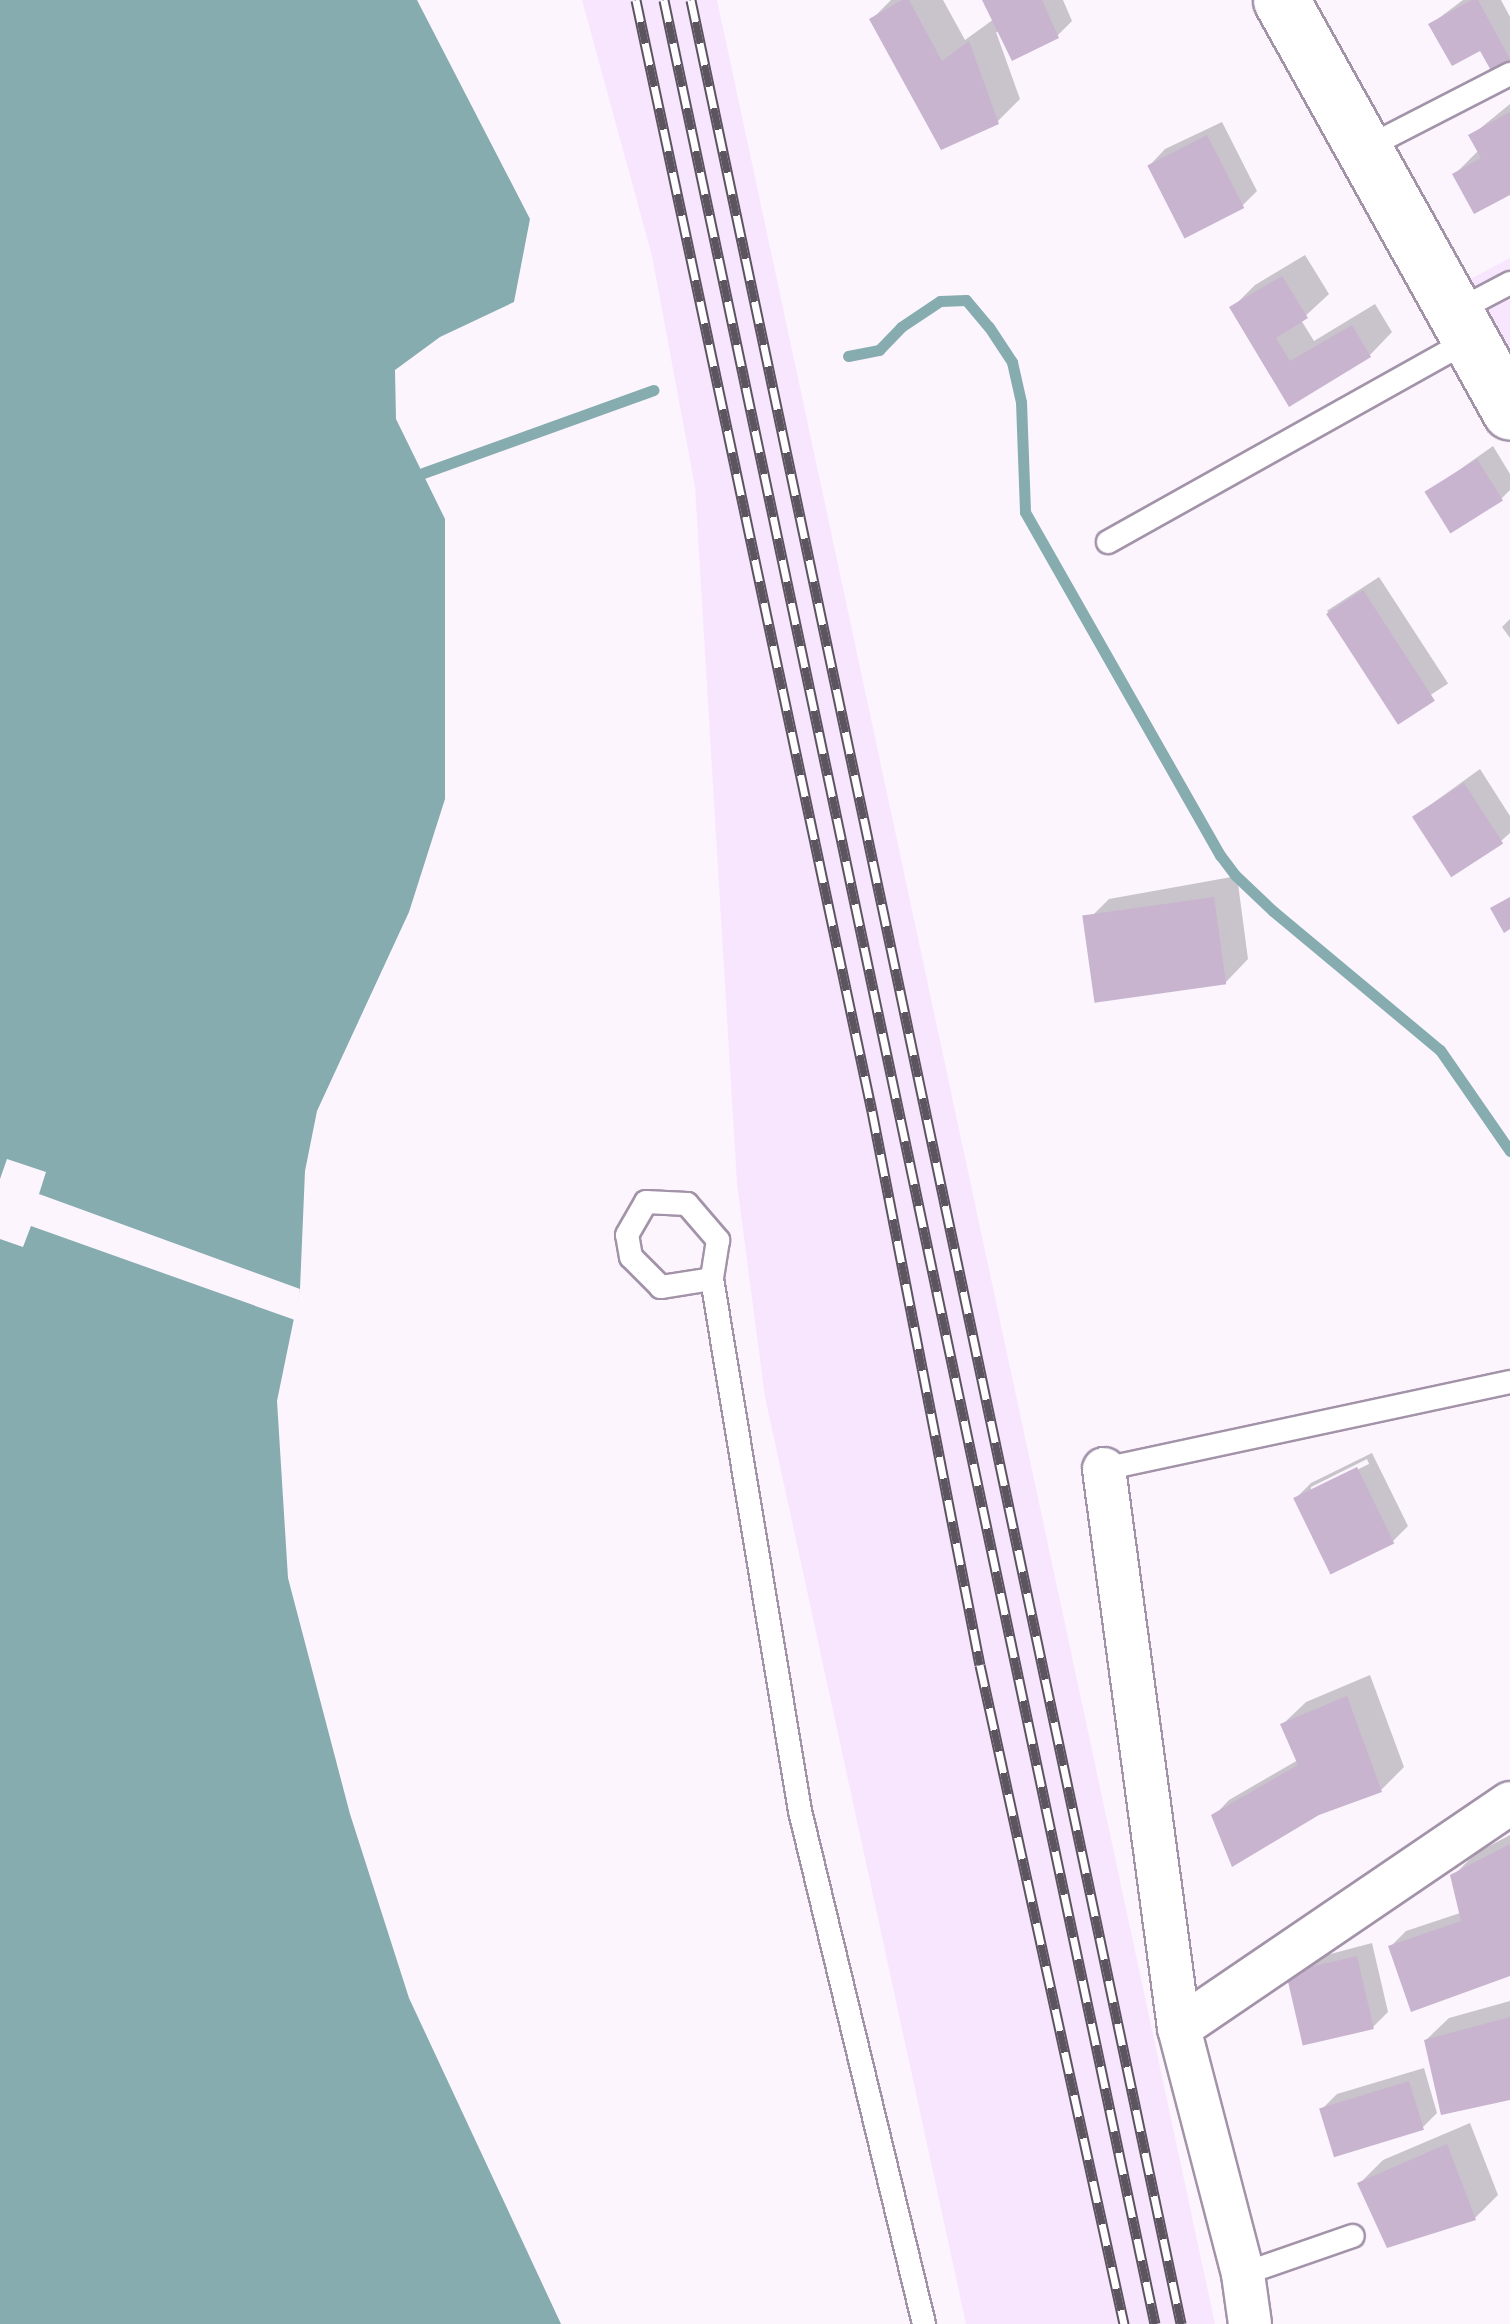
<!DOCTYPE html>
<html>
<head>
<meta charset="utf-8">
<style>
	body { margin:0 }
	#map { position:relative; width:1510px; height:2324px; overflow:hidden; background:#fcf5fe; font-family:"Varela Round",sans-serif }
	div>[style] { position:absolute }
	.built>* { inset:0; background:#f8e6ff }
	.water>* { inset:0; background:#86acb0 }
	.pier>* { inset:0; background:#fcf5fe }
	.shadow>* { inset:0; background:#0003; transform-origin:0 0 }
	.stream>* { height:11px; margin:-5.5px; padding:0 5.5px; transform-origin:5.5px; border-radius:5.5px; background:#86acb0 }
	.building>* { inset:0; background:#c8b4ce; transform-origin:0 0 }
	.roads { filter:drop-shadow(2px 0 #a393a9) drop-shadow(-2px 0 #a393a9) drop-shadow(0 2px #a393a9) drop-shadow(0 -2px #a393a9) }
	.service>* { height:22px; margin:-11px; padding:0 11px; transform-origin:11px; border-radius:11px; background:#fff }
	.minor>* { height:42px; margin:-21px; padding:0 21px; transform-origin:21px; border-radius:21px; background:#fff }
	.tertiary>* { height:55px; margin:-27.5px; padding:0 27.5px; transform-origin:27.5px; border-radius:27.5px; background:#fff }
	.rail>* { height:11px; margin-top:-5.5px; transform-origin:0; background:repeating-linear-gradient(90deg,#fff 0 22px,#5c555f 0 44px); box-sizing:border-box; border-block:2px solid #5c555f }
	span { translate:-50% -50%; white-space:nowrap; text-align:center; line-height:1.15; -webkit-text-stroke:8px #fff; paint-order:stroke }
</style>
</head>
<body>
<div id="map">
	<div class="built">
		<div style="clip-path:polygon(582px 0,717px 0,1215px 2324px,966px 2324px,765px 1397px,737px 1184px,695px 487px,652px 256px)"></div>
		<div style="clip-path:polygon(1510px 258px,1510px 377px,1459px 285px)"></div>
	</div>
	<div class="water">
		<div style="clip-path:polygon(0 0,417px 0,530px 219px,514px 302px,440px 337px,395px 370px,396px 419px,445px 519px,445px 799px,409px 912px,317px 1111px,305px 1171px,300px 1289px,277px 1401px,288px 1578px,350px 1814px,409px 1998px,561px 2324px,0 2324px)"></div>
	</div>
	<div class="pier">
		<div style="clip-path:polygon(7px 1159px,46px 1172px,39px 1194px,300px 1289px,295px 1320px,31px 1226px,23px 1247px,0 1239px,0 1179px)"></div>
	</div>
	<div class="shadow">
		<div style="clip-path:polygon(891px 0,943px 0,965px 40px,994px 19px,985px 0,1063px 0,1072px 21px,1057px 36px,996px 32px,1020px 99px,997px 122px,872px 19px)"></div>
		<div style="clip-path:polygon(1463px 0,1501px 0,1510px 17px,1510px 62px,1431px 24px)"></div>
		<div style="clip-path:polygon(1510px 104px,1510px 192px,1455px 174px,1479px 150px,1472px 135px)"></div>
		<div style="clip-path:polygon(1222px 122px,1257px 191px,1242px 206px,1150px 165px,1165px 149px)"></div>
		<div style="clip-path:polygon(1305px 255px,1329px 294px,1301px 320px,1314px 341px,1375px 304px,1392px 332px,1370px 355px,1290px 403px,1232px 308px,1255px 285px)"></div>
		<div style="clip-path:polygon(1493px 446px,1510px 474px,1510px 490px,1501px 499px,1428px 492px)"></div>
		<div style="left:1379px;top:577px;width:127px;height:62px;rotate:57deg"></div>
		<div style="clip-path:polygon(1510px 619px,1510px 638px,1502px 627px)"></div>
		<div style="clip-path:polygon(1480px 769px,1510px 816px,1510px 833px,1501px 841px,1415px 816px)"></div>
		<div style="clip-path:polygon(1237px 876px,1248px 959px,1226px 982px,1086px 922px,1109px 899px)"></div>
		<div style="clip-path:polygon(evenodd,1372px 1453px,1408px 1526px,1393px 1541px,1296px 1498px,1311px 1483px,1372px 1453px,1367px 1459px,1369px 1464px,1311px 1492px,1311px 1487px,1367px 1459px)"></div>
		<div style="clip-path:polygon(1370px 1675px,1404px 1767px,1381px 1790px,1318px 1812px,1214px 1816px,1229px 1800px,1298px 1760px,1283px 1724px,1306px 1702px)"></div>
		<div style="clip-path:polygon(1510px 1835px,1510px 1973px,1391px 1946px,1406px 1931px,1463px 1912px,1453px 1876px,1476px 1853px)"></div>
		<div style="clip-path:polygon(1372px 1943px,1388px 2012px,1373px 2027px,1289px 1976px,1304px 1961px)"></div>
		<div style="clip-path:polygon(1510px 2001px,1510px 2097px,1426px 2040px,1449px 2018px)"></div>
		<div style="clip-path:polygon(1424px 2068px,1437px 2113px,1422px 2128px,1322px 2109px,1337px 2094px)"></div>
		<div style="clip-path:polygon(1470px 2123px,1498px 2195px,1475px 2218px,1360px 2183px,1383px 2160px)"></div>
	</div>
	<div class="stream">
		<div style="left:848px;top:356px;width:32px;rotate:-11deg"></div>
		<div style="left:879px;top:350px;width:32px;rotate:-46deg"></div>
		<div style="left:901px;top:327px;width:47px;rotate:-33.7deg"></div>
		<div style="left:940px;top:301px;width:26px;rotate:-2deg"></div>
		<div style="left:966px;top:300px;width:35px;rotate:50deg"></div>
		<div style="left:989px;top:327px;width:42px;rotate:56.7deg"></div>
		<div style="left:1012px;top:362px;width:41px;rotate:77.3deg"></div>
		<div style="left:1021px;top:402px;width:110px;rotate:87.9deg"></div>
		<div style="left:1025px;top:512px;width:395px;rotate:60.4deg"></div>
		<div style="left:1220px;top:855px;width:25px;rotate:53deg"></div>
		<div style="left:1235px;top:875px;width:52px;rotate:43.5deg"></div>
		<div style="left:1273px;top:911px;width:217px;rotate:39.8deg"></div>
		<div style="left:1440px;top:1050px;width:123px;rotate:55.3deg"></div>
		<div style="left:423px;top:473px;width:245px;rotate:-19.8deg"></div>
	</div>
	<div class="building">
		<div style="clip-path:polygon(902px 0,909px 0,942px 61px,969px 41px,999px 124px,941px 150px,869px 19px)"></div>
		<div style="clip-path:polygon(982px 0,1042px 0,1059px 38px,1012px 61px)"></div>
		<div style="clip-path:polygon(1472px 0,1478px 0,1510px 59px,1510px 65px,1493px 74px,1480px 51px,1452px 66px,1428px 24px)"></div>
		<div style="clip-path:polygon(1510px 112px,1510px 195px,1474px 214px,1452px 174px,1481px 158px,1468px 135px)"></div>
		<div style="left:1207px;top:135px;width:82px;height:67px;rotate:63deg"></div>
		<div style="clip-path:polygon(1282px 276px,1308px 318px,1276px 338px,1290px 361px,1352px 325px,1371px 357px,1289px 407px,1229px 307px)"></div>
		<div style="left:1477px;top:459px;width:49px;height:62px;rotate:58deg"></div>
		<div style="left:1363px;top:590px;width:132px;height:44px;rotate:57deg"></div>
		<div style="left:1464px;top:783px;width:72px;height:62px;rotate:57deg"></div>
		<div style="left:1214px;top:897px;width:88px;height:133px;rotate:82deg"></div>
		<div style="clip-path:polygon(1510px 897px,1510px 929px,1504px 933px,1490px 908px)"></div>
		<div style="left:1357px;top:1467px;width:85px;height:71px;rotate:64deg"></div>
		<div style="clip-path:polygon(1347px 1696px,1382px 1792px,1319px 1815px,1232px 1867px,1211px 1815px,1298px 1765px,1280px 1724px)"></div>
		<div style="clip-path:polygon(1510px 1844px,1510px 1976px,1411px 2012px,1388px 1946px,1461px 1921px,1450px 1875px)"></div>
		<div style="left:1357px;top:1956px;width:75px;height:73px;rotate:77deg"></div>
		<div style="clip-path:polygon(1510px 2017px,1510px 2100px,1441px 2115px,1424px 2040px)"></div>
		<div style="left:1409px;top:2081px;width:51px;height:94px;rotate:73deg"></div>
		<div style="clip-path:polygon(1447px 2144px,1476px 2220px,1387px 2248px,1357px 2183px)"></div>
	</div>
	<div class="roads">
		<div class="service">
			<div style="left:1364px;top:149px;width:164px;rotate:-27.2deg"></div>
			<div style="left:1455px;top:312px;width:62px;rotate:-27.8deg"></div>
			<div style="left:1108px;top:542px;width:415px;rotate:-29.2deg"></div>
			<div style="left:712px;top:1279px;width:52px;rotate:171.1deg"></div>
			<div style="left:661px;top:1287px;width:42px;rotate:-135deg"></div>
			<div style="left:631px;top:1257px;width:22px;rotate:-100deg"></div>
			<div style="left:627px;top:1235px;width:38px;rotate:-60deg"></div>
			<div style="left:646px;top:1202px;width:41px;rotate:2.8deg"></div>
			<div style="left:687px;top:1204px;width:48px;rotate:49.3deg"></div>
			<div style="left:718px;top:1240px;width:39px;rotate:99deg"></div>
			<div style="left:712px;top:1279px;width:539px;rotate:80.61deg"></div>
			<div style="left:800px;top:1811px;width:528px;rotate:76.41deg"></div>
			<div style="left:1104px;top:1469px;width:415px;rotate:-12.1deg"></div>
			<div style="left:1243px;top:2274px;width:116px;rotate:-19.1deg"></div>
		</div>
		<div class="minor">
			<div style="left:1104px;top:1469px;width:564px;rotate:82.36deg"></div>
			<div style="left:1179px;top:2028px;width:254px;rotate:75.4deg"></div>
			<div style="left:1243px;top:2274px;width:50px;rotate:82deg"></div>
			<div style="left:1179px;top:2028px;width:400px;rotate:-34.2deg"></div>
		</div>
		<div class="tertiary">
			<div style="left:1281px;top:0;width:471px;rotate:60.9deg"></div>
		</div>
	</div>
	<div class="rail">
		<div style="left:636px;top:0;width:1136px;rotate:78.01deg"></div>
		<div style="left:872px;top:1111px;width:564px;rotate:78.97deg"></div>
		<div style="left:980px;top:1665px;width:675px;rotate:77.67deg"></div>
		<div style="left:664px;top:0;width:2375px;rotate:78.07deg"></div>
		<div style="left:691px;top:0;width:2375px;rotate:78.09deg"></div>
	</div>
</div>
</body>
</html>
